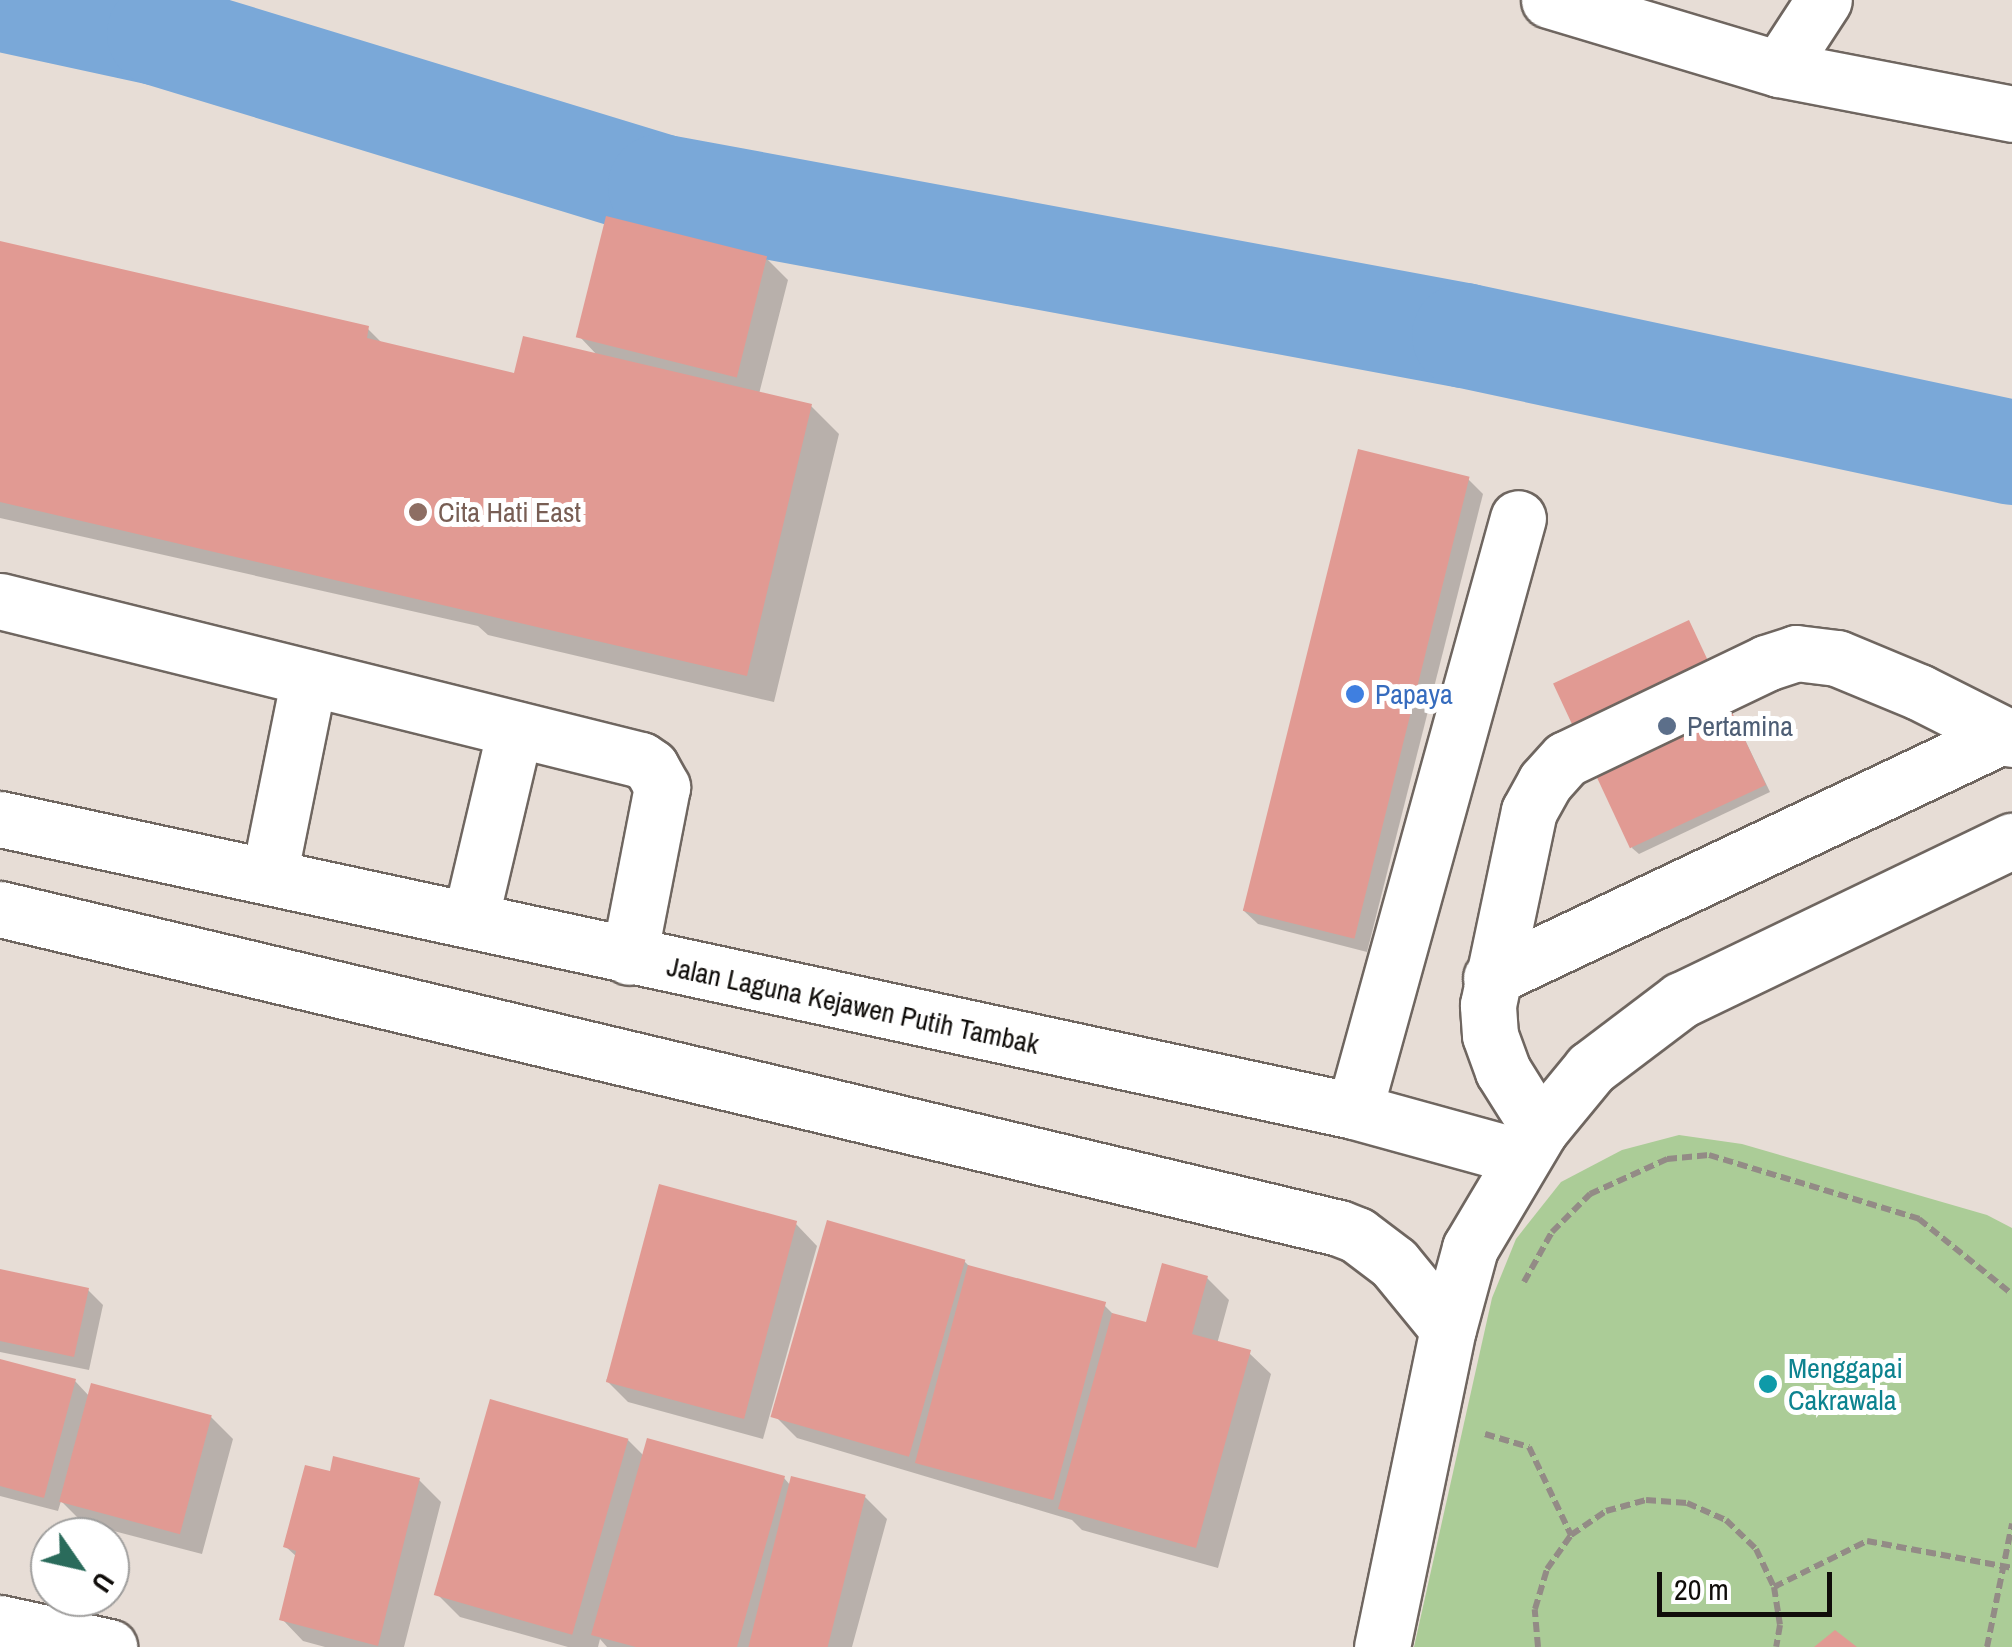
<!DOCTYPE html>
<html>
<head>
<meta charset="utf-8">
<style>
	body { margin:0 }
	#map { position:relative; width:2012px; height:1647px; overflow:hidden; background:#e7ddd6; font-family:"Archivo Narrow",sans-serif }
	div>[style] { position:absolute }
	.green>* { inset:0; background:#abcc97 }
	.shadow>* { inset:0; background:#0003 }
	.river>* { height:105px; margin:-52.5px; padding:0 52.5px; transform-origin:52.5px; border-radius:52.5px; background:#7aa8d8 }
	.building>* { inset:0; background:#e19a93; transform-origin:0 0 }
	.path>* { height:6px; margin-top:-3px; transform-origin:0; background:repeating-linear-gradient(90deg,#938b86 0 10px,transparent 0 15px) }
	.roads { filter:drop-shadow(2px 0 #6f6660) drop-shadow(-2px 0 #6f6660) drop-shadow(0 2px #6f6660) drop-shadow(0 -2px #6f6660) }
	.minor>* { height:55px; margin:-27.5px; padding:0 27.5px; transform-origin:27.5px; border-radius:27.5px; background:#fff }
	.dots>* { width:28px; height:28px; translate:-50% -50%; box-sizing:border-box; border:5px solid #fff; border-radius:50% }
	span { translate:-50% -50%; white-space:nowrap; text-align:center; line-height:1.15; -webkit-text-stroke:10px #fff; paint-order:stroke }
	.education-label { font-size:28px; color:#785e54 }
	.left { translate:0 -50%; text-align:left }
	.shop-label { font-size:28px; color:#366cbe }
	.service-label { font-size:28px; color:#4e5e75 }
	.street-label { font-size:28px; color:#100d0a }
	.culture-label { font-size:28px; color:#0d838f }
	.north { position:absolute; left:30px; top:1517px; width:100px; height:100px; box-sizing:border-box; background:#fff; border:2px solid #9f9e9d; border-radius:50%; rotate:124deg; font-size:28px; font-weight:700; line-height:40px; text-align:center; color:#100d0a }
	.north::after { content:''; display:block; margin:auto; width:35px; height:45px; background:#2a6b5b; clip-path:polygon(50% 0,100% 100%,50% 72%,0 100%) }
	.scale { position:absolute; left:1657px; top:1572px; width:175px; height:45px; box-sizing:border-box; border:5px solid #100d0a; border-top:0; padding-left:12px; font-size:30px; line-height:35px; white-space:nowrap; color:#100d0a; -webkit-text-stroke:8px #fff; paint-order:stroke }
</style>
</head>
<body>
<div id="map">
	<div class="green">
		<div style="clip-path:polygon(1679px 1135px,1742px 1144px,1987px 1215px,2012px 1228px,2012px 1647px,1414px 1647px,1492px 1298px,1516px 1239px,1561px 1182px,1622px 1150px)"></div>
	</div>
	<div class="shadow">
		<div style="clip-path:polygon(0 243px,368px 329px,383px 344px,512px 375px,598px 356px,579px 336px,766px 258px,788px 280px,759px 394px,811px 406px,839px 434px,774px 702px,488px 635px,478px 626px,0 518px)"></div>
		<div style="clip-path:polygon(1468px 479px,1483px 494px,1367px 952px,1258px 924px,1243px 910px)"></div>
		<div style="clip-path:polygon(1689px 623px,1770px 792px,1639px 854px,1632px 848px)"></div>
		<div style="clip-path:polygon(796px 1224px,817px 1246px,763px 1439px,628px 1402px,606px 1380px)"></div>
		<div style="clip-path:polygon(964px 1261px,972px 1269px,1105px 1306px,1116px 1317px,1147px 1325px,1207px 1278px,1229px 1300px,1217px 1344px,1249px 1353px,1271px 1374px,1218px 1568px,1082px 1530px,1072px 1520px,797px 1438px,775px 1416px)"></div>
		<div style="clip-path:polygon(0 1271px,88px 1290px,103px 1305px,89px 1370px,0 1352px)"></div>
		<div style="clip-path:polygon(0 1361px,75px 1381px,90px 1397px,211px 1417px,233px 1439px,202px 1554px,83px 1523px,61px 1501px,58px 1511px,0 1496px)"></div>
		<div style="clip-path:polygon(628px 1440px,644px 1456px,784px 1478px,791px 1486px,865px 1497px,887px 1519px,852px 1647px,607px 1647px,600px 1639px,598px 1647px,568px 1647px,460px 1617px,438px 1595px)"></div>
		<div style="clip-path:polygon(419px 1480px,441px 1502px,404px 1647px,325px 1647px,303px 1641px,282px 1619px,297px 1557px,286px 1547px)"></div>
	</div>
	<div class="river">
		<div style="left:8px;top:0;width:155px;rotate:12.3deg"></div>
		<div style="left:159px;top:33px;width:524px;rotate:16.98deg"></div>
		<div style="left:660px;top:186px;width:818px;rotate:10.5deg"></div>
		<div style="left:1464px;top:335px;width:560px;rotate:12.05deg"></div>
	</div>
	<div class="building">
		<div style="left:606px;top:216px;width:166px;height:125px;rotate:14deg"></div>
		<div style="clip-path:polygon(0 241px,369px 326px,367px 338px,514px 373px,523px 336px,812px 404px,747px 676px,0 502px)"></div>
		<div style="left:1358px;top:449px;width:115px;height:476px;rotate:14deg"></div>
		<div style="left:1689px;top:620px;width:182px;height:150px;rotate:65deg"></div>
		<div style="left:659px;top:1184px;width:143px;height:205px;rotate:15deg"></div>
		<div style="left:827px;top:1220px;width:144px;height:205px;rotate:16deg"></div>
		<div style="clip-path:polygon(1162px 1263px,1208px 1276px,1192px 1334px,1251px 1350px,1196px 1548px,1058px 1509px,1112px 1313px,1146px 1322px)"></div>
		<div style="left:968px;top:1265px;width:143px;height:205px;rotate:15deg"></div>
		<div style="clip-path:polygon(0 1269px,89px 1288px,74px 1357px,0 1341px)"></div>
		<div style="clip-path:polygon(0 1359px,76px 1379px,44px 1498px,0 1486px)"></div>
		<div style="left:91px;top:1383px;width:125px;height:123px;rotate:15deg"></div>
		<div style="left:490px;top:1399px;width:144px;height:204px;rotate:16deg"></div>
		<div style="clip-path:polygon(647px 1438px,785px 1476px,737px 1647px,636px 1647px,591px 1635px)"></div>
		<div style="clip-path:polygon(333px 1456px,420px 1478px,378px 1646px,279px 1620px,296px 1551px,283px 1547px,305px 1465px,330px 1471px)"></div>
		<div style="left:791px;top:1476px;width:77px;height:177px;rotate:14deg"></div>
		<div style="clip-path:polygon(1835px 1630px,1857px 1647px,1814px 1647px)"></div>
	</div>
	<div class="path">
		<div style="left:1524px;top:1282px;width:57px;rotate:-60.8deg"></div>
		<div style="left:1552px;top:1232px;width:54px;rotate:-45deg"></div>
		<div style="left:1590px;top:1194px;width:85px;rotate:-24.4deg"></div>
		<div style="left:1667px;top:1159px;width:42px;rotate:-5.4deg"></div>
		<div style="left:1709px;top:1155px;width:220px;rotate:16.9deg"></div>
		<div style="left:1919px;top:1219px;width:119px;rotate:38.9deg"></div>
		<div style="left:1485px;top:1434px;width:46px;rotate:16.5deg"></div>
		<div style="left:1529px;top:1447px;width:98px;rotate:64.5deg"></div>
		<div style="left:1774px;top:1587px;width:104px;rotate:-26.3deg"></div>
		<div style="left:1867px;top:1541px;width:147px;rotate:10.5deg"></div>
		<div style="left:1538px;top:1647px;width:38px;rotate:-95deg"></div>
		<div style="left:1535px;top:1609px;width:42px;rotate:-73.3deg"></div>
		<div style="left:1547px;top:1569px;width:42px;rotate:-54.8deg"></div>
		<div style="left:1571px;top:1535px;width:42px;rotate:-34.4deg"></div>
		<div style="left:1606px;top:1511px;width:41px;rotate:-15.4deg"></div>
		<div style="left:1646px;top:1500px;width:41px;rotate:4.2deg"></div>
		<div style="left:1687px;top:1503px;width:43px;rotate:23.6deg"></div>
		<div style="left:1726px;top:1520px;width:42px;rotate:44deg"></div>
		<div style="left:1756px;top:1549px;width:42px;rotate:64.7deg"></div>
		<div style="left:1774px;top:1587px;width:38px;rotate:81deg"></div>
		<div style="left:1780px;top:1625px;width:22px;rotate:100deg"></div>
		<div style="left:1987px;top:1647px;width:126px;rotate:-78.5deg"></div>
	</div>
	<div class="roads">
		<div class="minor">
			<div style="left:1549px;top:0;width:240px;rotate:16.7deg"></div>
			<div style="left:1779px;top:69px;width:237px;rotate:10.9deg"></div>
			<div style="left:1779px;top:69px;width:82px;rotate:-56.9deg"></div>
			<div style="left:0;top:601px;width:660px;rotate:13.93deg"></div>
			<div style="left:641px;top:760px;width:12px;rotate:35deg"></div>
			<div style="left:651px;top:767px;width:23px;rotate:61deg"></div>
			<div style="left:662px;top:787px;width:173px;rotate:101deg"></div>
			<div style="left:0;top:819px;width:1385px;rotate:12.17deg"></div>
			<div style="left:1354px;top:1111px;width:173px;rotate:15.4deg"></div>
			<div style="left:269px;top:876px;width:202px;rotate:-78.6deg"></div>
			<div style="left:0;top:909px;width:1376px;rotate:13.4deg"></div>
			<div style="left:1339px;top:1228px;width:19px;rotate:21deg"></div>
			<div style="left:1357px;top:1235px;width:46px;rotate:37.1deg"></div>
			<div style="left:1394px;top:1263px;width:85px;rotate:50.7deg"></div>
			<div style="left:470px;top:920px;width:196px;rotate:-76.7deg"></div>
			<div style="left:1491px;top:978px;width:565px;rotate:-25.34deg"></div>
			<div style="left:1354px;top:1111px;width:615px;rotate:-74.54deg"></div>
			<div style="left:1540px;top:1130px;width:70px;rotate:-122.1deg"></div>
			<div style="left:1503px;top:1071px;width:38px;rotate:-110deg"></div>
			<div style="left:1490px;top:1035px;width:30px;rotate:-94deg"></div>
			<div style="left:1488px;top:1005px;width:198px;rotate:-78.1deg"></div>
			<div style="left:1529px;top:811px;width:33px;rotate:-61deg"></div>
			<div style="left:1545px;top:782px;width:31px;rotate:-48deg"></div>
			<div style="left:1566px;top:759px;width:222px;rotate:-25.6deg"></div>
			<div style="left:1766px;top:663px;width:32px;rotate:-18deg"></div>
			<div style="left:1796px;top:653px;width:41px;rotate:7deg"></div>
			<div style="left:1837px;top:658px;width:89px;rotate:22.5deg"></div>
			<div style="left:1919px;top:692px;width:104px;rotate:26.8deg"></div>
			<div style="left:0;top:1623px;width:112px;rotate:12.4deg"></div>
			<div style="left:1382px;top:1647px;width:325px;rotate:-78.3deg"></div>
			<div style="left:1448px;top:1329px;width:84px;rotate:-74.8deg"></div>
			<div style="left:1470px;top:1248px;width:137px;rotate:-59.3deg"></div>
			<div style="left:1540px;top:1130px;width:80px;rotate:-50.6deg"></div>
			<div style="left:1591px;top:1068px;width:113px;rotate:-37.1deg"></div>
			<div style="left:1681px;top:1000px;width:367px;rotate:-25.7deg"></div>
		</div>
	</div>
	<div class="dots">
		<div style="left:418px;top:512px;background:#8d6e63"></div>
		<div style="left:1355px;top:694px;background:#3f7fe0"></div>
		<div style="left:1667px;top:726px;background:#5c6f8a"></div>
		<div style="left:1768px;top:1384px;background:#0f9aa8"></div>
	</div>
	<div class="education-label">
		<span class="left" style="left:438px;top:512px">Cita Hati East</span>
	</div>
	<div class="shop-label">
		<span class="left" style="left:1375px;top:694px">Papaya</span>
	</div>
	<div class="service-label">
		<span class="left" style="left:1687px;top:726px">Pertamina</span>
	</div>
	<div class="street-label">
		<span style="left:853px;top:1005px;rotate:12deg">Jalan Laguna Kejawen Putih Tambak</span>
	</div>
	<div class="culture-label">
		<span class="left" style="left:1788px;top:1384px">Menggapai<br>Cakrawala</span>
	</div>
	<div class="north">U</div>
	<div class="scale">20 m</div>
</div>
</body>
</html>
